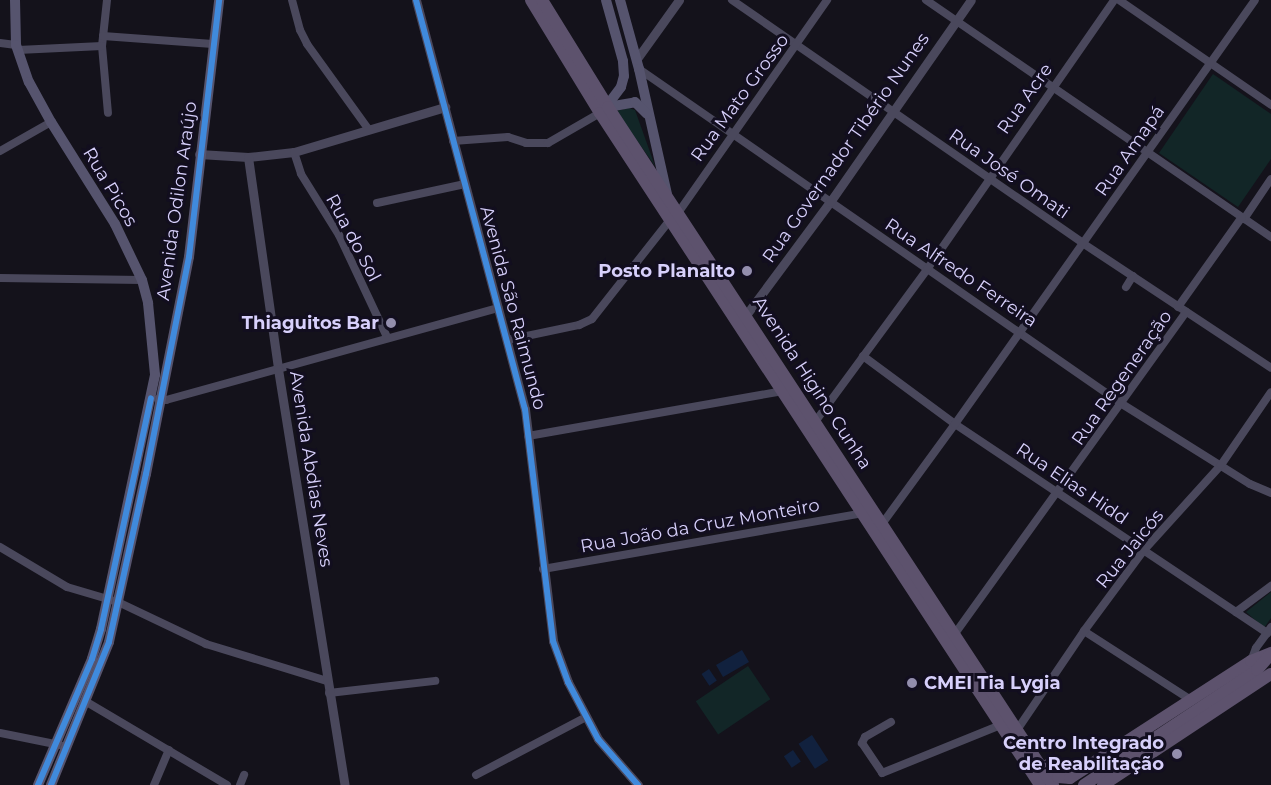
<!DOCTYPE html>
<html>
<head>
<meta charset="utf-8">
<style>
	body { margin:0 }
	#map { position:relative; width:1271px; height:785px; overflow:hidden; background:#14121b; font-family:Montserrat,sans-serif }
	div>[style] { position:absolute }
	.green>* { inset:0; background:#122627; transform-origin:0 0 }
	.water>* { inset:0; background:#11213e; transform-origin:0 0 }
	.minor>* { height:8px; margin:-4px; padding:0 4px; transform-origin:4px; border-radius:4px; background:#4a485c }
	.tertiary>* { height:9px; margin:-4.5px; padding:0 4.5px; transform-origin:4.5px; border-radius:4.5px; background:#4a485c }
	.secondary>* { height:10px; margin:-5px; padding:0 5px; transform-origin:5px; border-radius:5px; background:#56546e }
	.primary>* { height:12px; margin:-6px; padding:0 6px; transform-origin:6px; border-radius:6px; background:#5d526d }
	.cycleway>* { height:6px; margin:-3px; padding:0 3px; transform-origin:3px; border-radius:3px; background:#408adc }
	.dots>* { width:16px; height:16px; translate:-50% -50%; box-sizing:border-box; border:3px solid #120e1f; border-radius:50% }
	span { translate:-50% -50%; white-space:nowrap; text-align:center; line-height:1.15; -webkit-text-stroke:6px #120e1f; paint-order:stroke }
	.street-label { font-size:18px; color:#d7d0fb }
	.poi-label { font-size:18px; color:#d7d0fb; font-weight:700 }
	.right { translate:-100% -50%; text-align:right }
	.left { translate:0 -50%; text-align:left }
</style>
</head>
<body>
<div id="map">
	<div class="green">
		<div style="clip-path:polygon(1213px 74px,1271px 114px,1271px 159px,1238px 207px,1159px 153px)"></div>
		<div style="clip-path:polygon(629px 108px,635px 110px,655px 166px,616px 111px)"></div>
		<div style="clip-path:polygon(1271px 592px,1271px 618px,1264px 628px,1246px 612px)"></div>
		<div style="left:748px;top:666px;width:40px;height:63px;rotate:56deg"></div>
	</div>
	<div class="water">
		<div style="left:742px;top:650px;width:14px;height:30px;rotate:60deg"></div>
		<div style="left:709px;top:669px;width:14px;height:9px;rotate:56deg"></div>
		<div style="left:812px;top:735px;width:30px;height:16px;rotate:57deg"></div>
		<div style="left:793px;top:750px;width:14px;height:11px;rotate:56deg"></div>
	</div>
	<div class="minor">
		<div style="left:107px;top:0;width:46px;rotate:96.2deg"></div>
		<div style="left:102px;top:46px;width:67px;rotate:84.9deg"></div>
		<div style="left:292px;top:0;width:31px;rotate:75deg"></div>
		<div style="left:300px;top:30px;width:16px;rotate:63deg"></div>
		<div style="left:307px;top:44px;width:106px;rotate:54.2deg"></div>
		<div style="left:732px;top:0;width:428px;rotate:34.7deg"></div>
		<div style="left:1084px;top:244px;width:224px;rotate:33.5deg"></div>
		<div style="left:926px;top:0;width:419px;rotate:34.5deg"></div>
		<div style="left:1119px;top:0;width:185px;rotate:34.6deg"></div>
		<div style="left:103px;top:36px;width:110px;rotate:4.2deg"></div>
		<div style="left:0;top:43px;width:16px;rotate:7deg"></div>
		<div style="left:18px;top:50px;width:84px;rotate:-2.7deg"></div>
		<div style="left:639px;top:69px;width:588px;rotate:34.74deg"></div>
		<div style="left:1122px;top:404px;width:151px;rotate:32deg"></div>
		<div style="left:1250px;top:484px;width:23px;rotate:23deg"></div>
		<div style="left:453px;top:141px;width:55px;rotate:-4.2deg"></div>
		<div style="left:508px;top:137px;width:19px;rotate:18deg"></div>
		<div style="left:526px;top:143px;width:22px"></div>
		<div style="left:548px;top:143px;width:60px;rotate:-30deg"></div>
		<div style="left:0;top:151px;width:59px;rotate:-29.6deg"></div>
		<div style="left:294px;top:152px;width:23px;rotate:72deg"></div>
		<div style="left:301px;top:174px;width:72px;rotate:58.1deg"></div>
		<div style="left:339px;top:235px;width:113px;rotate:64.8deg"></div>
		<div style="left:377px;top:203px;width:90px;rotate:-12.2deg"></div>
		<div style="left:678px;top:213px;width:260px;rotate:-55deg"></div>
		<div style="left:1244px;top:219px;width:48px;rotate:-56deg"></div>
		<div style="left:0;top:278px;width:142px;rotate:0.8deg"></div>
		<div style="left:1126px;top:287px;width:13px;rotate:-58deg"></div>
		<div style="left:1178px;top:307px;width:110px;rotate:-54.6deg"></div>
		<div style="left:507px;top:340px;width:74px;rotate:-11.8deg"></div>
		<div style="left:579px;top:325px;width:14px;rotate:-25deg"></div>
		<div style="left:592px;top:319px;width:126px;rotate:-51.8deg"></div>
		<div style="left:863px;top:356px;width:114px;rotate:36.5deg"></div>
		<div style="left:955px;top:424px;width:376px;rotate:33.8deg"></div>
		<div style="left:158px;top:399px;width:8px;rotate:7deg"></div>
		<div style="left:166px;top:400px;width:345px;rotate:-15.5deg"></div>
		<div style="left:815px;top:422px;width:191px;rotate:-53.7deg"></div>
		<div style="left:928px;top:268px;width:326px;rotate:-55.2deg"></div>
		<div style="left:528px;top:436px;width:259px;rotate:-10deg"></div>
		<div style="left:882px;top:524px;width:124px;rotate:-53.9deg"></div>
		<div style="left:955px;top:424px;width:519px;rotate:-54.72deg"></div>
		<div style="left:0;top:547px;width:78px;rotate:30.8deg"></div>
		<div style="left:67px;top:587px;width:53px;rotate:16.4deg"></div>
		<div style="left:118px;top:602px;width:98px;rotate:25.5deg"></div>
		<div style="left:206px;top:644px;width:127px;rotate:17deg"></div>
		<div style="left:543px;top:569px;width:325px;rotate:-9.9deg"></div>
		<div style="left:1236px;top:612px;width:44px;rotate:-36.6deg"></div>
		<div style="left:1084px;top:631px;width:127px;rotate:32.8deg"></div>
		<div style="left:954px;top:635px;width:398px;rotate:-54.3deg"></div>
		<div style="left:1251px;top:661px;width:14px;rotate:-69deg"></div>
		<div style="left:1256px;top:648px;width:26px;rotate:-54deg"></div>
		<div style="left:329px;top:693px;width:107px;rotate:-6.5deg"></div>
		<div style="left:85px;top:701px;width:165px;rotate:30.6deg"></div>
		<div style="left:891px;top:722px;width:30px;rotate:150deg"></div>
		<div style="left:865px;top:737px;width:7px;rotate:117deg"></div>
		<div style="left:862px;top:743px;width:36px;rotate:56deg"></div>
		<div style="left:882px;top:773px;width:128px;rotate:-22deg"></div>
		<div style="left:1017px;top:730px;width:120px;rotate:-55.9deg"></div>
		<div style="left:1084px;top:631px;width:101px;rotate:-53.5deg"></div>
		<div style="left:1144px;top:550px;width:115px;rotate:-47.8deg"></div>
		<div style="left:1221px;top:465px;width:88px;rotate:-55.6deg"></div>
		<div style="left:0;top:733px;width:61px;rotate:11.3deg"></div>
		<div style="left:476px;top:775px;width:124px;rotate:-27.8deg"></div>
		<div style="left:154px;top:785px;width:38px;rotate:-67deg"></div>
		<div style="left:240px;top:785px;width:11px;rotate:-68deg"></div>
	</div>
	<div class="tertiary">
		<div style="left:416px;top:0;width:423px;rotate:75.1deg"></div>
		<div style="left:525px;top:409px;width:234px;rotate:83.1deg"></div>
		<div style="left:553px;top:641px;width:44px;rotate:69.9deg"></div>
		<div style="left:568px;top:682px;width:64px;rotate:62.2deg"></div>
		<div style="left:598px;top:739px;width:61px;rotate:49deg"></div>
		<div style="left:636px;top:60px;width:74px;rotate:-54.4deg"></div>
		<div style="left:199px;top:154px;width:49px;rotate:3.5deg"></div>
		<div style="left:248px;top:157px;width:46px;rotate:-6.2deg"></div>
		<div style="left:294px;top:152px;width:158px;rotate:-16.6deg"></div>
		<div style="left:248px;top:157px;width:214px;rotate:81.9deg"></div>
		<div style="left:278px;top:369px;width:421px;rotate:80.9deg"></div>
		<div style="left:746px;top:315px;width:141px;rotate:-53.4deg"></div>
		<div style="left:830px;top:202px;width:246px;rotate:-55.1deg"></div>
	</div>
	<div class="secondary">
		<div style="left:15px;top:0;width:45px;rotate:88.7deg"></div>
		<div style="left:16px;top:45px;width:39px;rotate:71deg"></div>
		<div style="left:29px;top:82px;width:46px;rotate:61.2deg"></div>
		<div style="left:51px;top:122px;width:120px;rotate:57.9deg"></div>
		<div style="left:115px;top:224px;width:62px;rotate:64.3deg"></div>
		<div style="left:142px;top:280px;width:24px;rotate:75deg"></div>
		<div style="left:148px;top:303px;width:72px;rotate:84.4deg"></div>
		<div style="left:155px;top:375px;width:260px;rotate:102deg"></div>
		<div style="left:101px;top:629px;width:31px;rotate:107deg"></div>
		<div style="left:92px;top:659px;width:137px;rotate:113.2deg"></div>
		<div style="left:620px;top:0;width:72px;rotate:74.6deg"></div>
		<div style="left:639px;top:69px;width:128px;rotate:77.4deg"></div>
		<div style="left:608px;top:107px;width:27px;rotate:-10deg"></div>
		<div style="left:635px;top:102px;width:17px;rotate:45deg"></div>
		<div style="left:603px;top:111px;width:30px;rotate:-53deg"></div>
		<div style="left:621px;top:87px;width:11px;rotate:-75deg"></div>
		<div style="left:624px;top:76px;width:15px;rotate:-94deg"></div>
		<div style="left:623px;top:61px;width:63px;rotate:-105.6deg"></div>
		<div style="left:51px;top:785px;width:154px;rotate:-67.9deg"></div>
		<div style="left:109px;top:642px;width:172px;rotate:-77.6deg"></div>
		<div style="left:146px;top:474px;width:221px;rotate:-78.8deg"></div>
		<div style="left:189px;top:257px;width:259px;rotate:-83.3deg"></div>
	</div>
	<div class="primary">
		<div style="left:531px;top:0;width:132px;rotate:58.6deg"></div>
		<div style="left:600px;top:113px;width:803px;rotate:56.78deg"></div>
		<div style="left:542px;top:0;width:126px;rotate:58.3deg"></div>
		<div style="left:608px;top:107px;width:811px;rotate:56.72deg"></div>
		<div style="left:1048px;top:765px;width:16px;rotate:50deg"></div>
		<div style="left:1058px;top:777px;width:12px;rotate:5deg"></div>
		<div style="left:1070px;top:778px;width:216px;rotate:-32.9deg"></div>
		<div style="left:1251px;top:661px;width:22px;rotate:-22deg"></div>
		<div style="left:1084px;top:785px;width:208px;rotate:-33.6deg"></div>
		<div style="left:1257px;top:670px;width:21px;rotate:-49deg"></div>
		<div style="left:1103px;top:785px;width:201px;rotate:-33.5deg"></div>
	</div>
	<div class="cycleway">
		<div style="left:416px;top:0;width:423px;rotate:75.1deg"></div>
		<div style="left:525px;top:409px;width:234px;rotate:83.1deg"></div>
		<div style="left:553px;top:641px;width:44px;rotate:69.9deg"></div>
		<div style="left:568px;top:682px;width:64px;rotate:62.2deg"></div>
		<div style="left:598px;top:739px;width:61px;rotate:49deg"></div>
		<div style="left:38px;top:785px;width:137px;rotate:-66.8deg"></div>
		<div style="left:92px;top:659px;width:31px;rotate:-73deg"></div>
		<div style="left:101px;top:629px;width:236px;rotate:-77.8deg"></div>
		<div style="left:51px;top:785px;width:154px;rotate:-67.9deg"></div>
		<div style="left:109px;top:642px;width:172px;rotate:-77.6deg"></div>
		<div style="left:146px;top:474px;width:221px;rotate:-78.8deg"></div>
		<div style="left:189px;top:257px;width:259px;rotate:-83.3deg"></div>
	</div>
	<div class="dots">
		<div style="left:747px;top:271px;background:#938ead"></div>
		<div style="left:391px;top:323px;background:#938ead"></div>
		<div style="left:912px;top:683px;background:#938ead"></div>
		<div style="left:1177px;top:754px;background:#938ead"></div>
	</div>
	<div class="street-label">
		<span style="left:740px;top:98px;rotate:-54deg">Rua Mato Grosso</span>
		<span style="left:1025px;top:99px;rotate:-55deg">Rua Acre</span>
		<span style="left:846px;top:148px;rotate:-55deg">Rua Governador Tibério Nunes</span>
		<span style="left:1130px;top:151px;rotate:-55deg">Rua Amapá</span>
		<span style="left:1009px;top:174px;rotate:35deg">Rua José Omati</span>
		<span style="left:110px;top:187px;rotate:59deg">Rua Picos</span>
		<span style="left:177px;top:201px;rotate:-82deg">Avenida Odilon Araújo</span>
		<span style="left:353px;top:238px;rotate:62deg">Rua do Sol</span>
		<span style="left:961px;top:273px;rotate:34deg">Rua Alfredo Ferreira</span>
		<span style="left:513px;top:308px;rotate:75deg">Avenida São Raimundo</span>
		<span style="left:1122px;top:378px;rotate:-55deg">Rua Regeneração</span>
		<span style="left:812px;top:383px;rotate:57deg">Avenida Higino Cunha</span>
		<span style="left:311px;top:469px;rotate:81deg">Avenida Abdias Neves</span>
		<span style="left:1072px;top:484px;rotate:34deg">Rua Elias Hidd</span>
		<span style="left:700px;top:526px;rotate:-10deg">Rua João da Cruz Monteiro</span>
		<span style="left:1130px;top:549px;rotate:-51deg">Rua Jaicós</span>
	</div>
	<div class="poi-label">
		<span class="right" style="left:735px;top:271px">Posto Planalto</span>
		<span class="right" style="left:379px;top:323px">Thiaguitos Bar</span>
		<span class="left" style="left:924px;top:683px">CMEI Tia Lygia</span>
		<span class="right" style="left:1164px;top:754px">Centro Integrado<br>de Reabilitação</span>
	</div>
</div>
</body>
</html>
